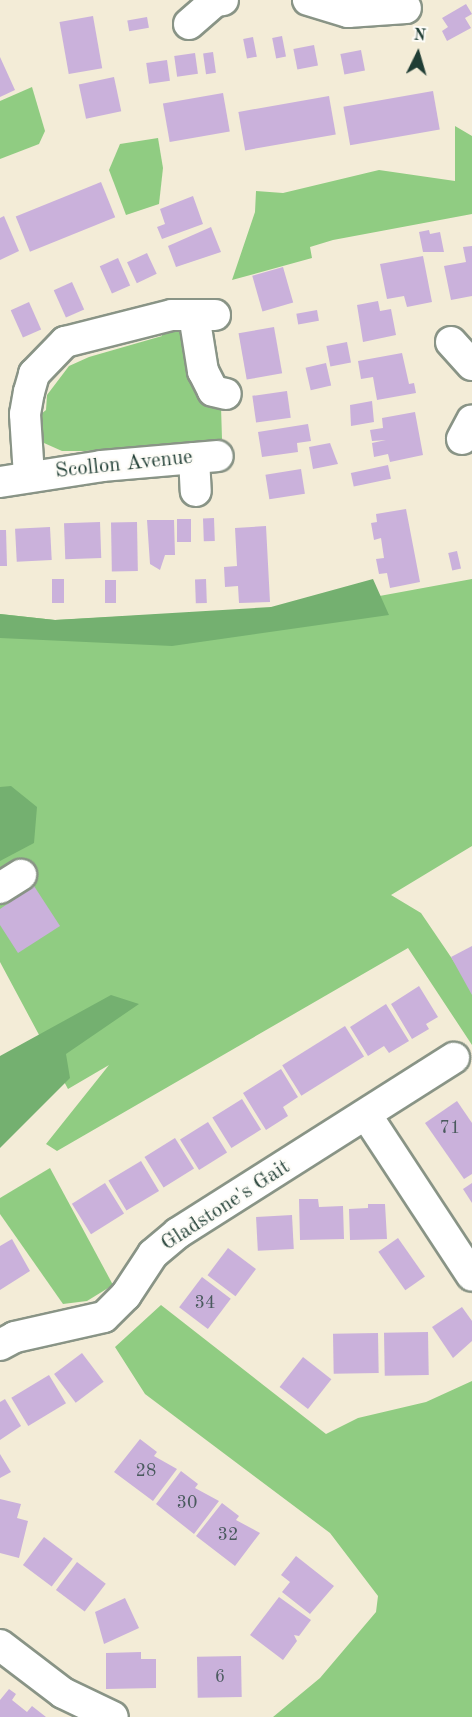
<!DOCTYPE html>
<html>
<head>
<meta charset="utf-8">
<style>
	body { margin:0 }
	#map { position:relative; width:472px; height:1717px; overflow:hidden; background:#f3ecd7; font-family:"Old Standard TT",serif }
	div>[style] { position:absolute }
	.green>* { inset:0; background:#90cc82 }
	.forest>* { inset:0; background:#74b070 }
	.building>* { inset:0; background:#cab1db; transform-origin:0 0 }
	.roads { filter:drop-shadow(2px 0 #899486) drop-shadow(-2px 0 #899486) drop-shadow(0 2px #899486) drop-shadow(0 -2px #899486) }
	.minor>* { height:30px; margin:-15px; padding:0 15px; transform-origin:15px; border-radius:15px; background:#fff }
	span { translate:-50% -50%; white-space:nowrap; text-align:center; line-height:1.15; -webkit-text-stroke:4.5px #fdfcf7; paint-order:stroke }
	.number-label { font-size:18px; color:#4a5a5e }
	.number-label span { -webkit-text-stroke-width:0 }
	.street-label { font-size:21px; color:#1f3d34 }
	.north { position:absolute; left:388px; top:24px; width:60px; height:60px; -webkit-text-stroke:4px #fdfcf7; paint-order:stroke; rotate:5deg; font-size:16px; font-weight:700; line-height:24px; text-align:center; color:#1f3d34 }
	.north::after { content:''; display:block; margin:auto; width:21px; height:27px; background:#1f3d34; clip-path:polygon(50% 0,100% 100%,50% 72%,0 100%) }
</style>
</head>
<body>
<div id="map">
	<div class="green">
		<div style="clip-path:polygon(32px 87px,45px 131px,39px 144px,0 159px,0 101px)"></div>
		<div style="clip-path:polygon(455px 126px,472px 136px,472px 214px,333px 240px,310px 247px,312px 258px,232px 280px,255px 212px,256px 191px,283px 193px,379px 170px,455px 181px)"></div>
		<div style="clip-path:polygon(158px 138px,163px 168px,159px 204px,126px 215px,109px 170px,120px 144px)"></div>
		<div style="clip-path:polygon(162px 326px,179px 331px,221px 406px,222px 439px,85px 451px,62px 451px,44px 443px,35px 419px,46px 410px,47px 395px,69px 366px,89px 357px,162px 336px)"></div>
		<div style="clip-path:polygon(472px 579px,472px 846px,391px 895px,421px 913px,472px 988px,472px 1045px,408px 948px,57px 1151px,46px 1144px,109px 1065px,68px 1089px,0 962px,0 614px,55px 620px,325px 606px)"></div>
		<div style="clip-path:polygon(50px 1168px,113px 1285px,87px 1301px,63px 1304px,0 1214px,0 1198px)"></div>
		<div style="clip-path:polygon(161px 1305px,326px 1434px,358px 1418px,426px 1402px,472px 1381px,472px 1717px,273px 1717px,320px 1678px,376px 1612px,378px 1596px,330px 1533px,145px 1394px,115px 1347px)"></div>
	</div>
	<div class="forest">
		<div style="clip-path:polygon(373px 579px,389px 615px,172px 646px,0 638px,0 614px,55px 620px,271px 607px)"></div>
		<div style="clip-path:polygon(11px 786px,37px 807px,34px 843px,0 861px,0 787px)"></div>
		<div style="clip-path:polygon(111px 995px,139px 1004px,66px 1054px,70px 1078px,0 1148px,0 1056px)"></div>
	</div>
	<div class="building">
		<div style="clip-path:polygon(466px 4px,472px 14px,465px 18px,471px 28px,447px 41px,442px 31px,448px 27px,442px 18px)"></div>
		<div style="left:93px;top:16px;width:53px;height:34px;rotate:80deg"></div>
		<div style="left:147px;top:17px;width:11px;height:20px;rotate:80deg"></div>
		<div style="left:282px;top:36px;width:21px;height:10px;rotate:79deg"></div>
		<div style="left:253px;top:37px;width:20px;height:10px;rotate:79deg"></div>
		<div style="left:314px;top:45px;width:21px;height:21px;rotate:79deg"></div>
		<div style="left:361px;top:50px;width:21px;height:21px;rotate:79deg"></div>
		<div style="left:213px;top:52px;width:21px;height:10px;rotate:82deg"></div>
		<div style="left:195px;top:53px;width:21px;height:21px;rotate:82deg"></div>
		<div style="clip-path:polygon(0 57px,15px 90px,0 97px)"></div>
		<div style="left:167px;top:60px;width:21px;height:21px;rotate:82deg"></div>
		<div style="left:114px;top:77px;width:35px;height:36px;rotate:78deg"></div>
		<div style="left:433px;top:91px;width:39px;height:91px;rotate:80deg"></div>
		<div style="left:223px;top:93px;width:39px;height:61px;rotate:80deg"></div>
		<div style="left:329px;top:96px;width:39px;height:92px;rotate:80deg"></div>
		<div style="left:101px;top:182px;width:38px;height:92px;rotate:68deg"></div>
		<div style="clip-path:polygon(193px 196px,203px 224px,162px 239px,157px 227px,165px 224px,160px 209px)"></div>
		<div style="clip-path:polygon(4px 216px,19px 251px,0 260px,0 218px)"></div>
		<div style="clip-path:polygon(211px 227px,221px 252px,176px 267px,168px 246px)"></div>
		<div style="clip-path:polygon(429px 230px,430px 234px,440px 232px,444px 252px,423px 252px,419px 232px)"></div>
		<div style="clip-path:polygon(472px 246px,472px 296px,451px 300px,444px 266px,466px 262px,463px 247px)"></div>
		<div style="left:147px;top:253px;width:23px;height:22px;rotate:65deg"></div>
		<div style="clip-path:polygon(423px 256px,432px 302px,407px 307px,404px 296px,387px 299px,380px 264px)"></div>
		<div style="left:118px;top:258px;width:30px;height:20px;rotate:66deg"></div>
		<div style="left:283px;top:267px;width:37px;height:32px;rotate:74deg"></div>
		<div style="left:72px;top:282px;width:30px;height:20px;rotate:66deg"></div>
		<div style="clip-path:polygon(378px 301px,380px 311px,391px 309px,396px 335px,363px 342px,357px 305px)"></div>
		<div style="left:29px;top:302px;width:30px;height:20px;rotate:66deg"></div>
		<div style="left:317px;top:310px;width:11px;height:21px;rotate:80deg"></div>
		<div style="left:274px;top:327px;width:47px;height:36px;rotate:80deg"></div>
		<div style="left:347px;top:342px;width:21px;height:21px;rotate:79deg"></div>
		<div style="clip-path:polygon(402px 353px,409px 384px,414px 383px,416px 393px,377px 400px,373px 377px,361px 379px,358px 361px)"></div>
		<div style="left:326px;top:363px;width:23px;height:21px;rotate:77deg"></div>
		<div style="left:287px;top:391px;width:27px;height:35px;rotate:82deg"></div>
		<div style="clip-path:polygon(372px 401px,374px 422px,351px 426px,350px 405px)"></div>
		<div style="clip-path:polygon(415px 412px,423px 455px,390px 462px,388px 454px,374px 457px,372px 443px,386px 440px,372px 441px,370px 430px,383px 428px,382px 418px)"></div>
		<div style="clip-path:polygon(308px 424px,311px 441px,297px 443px,298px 452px,262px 457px,258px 432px)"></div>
		<div style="clip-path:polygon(330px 443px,338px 464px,313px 469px,309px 447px)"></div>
		<div style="left:388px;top:465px;width:14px;height:38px;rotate:78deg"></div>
		<div style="left:301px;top:469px;width:25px;height:36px;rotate:81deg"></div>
		<div style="clip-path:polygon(406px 509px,420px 582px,390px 588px,387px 573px,379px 574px,376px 559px,384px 558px,381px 538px,374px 540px,371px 523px,377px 522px,376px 514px)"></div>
		<div style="left:214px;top:518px;width:23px;height:11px;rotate:88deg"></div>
		<div style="left:177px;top:519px;width:14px;height:23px"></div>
		<div style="clip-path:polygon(147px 520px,174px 520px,175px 555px,165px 555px,160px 570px,150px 564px)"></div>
		<div style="left:100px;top:522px;width:36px;height:36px;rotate:88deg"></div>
		<div style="left:137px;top:522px;width:49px;height:26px;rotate:89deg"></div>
		<div style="clip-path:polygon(266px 526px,270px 602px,239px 603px,238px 586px,225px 587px,224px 567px,237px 566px,235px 528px)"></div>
		<div style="left:50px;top:527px;width:33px;height:35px;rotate:87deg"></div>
		<div style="clip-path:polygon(0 530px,6px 530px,7px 566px,0 566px)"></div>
		<div style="left:457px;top:551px;width:18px;height:9px;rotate:77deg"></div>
		<div style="left:52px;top:579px;width:12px;height:24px"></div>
		<div style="left:206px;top:579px;width:24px;height:11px;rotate:88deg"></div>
		<div style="left:105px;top:580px;width:11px;height:23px"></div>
		<div style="clip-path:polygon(34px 886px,60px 926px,18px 953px,0 925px,0 909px)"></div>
		<div style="clip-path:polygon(472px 946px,472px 995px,451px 957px)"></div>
		<div style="clip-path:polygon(419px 986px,438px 1017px,426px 1024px,429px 1029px,412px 1039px,391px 1004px)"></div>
		<div style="clip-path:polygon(386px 1004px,409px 1041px,389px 1053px,384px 1046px,368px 1056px,350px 1027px)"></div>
		<div style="left:345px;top:1026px;width:36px;height:74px;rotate:58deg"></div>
		<div style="clip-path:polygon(281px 1069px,298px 1097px,283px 1107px,288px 1116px,266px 1130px,243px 1093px)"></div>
		<div style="left:242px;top:1099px;width:36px;height:35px;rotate:58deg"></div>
		<div style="clip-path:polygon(457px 1101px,472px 1123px,472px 1174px,464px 1179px,425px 1123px)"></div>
		<div style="left:208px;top:1122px;width:36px;height:33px;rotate:58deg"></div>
		<div style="left:175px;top:1138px;width:36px;height:36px;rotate:58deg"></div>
		<div style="left:141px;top:1161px;width:35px;height:38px;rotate:59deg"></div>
		<div style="left:105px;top:1183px;width:36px;height:39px;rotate:58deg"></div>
		<div style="clip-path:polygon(472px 1183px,472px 1203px,463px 1189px)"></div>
		<div style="clip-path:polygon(299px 1199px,318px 1199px,319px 1207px,343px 1206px,344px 1239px,300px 1240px)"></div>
		<div style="clip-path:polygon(368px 1204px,385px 1204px,387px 1239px,350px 1240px,349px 1209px,368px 1208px)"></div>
		<div style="left:292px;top:1215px;width:34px;height:36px;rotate:87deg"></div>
		<div style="left:398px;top:1238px;width:47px;height:24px;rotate:55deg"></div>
		<div style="clip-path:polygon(12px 1239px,30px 1271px,0 1290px,0 1246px)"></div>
		<div style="left:228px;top:1248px;width:35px;height:34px;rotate:37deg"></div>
		<div style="left:202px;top:1277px;width:36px;height:38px;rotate:37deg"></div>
		<div style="clip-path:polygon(462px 1307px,472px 1321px,472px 1341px,453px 1358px,432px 1327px)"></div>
		<div style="left:428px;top:1332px;width:43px;height:44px;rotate:89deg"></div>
		<div style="left:378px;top:1333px;width:40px;height:45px;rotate:89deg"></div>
		<div style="left:82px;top:1353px;width:36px;height:35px;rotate:53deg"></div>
		<div style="left:303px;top:1357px;width:36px;height:38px;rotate:38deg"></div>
		<div style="left:49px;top:1375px;width:33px;height:44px;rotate:59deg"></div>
		<div style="clip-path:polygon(5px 1399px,21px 1426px,0 1440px,0 1402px)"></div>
		<div style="clip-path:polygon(140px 1439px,157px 1452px,154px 1456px,177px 1469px,153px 1501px,114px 1472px)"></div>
		<div style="clip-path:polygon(0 1454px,11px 1472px,0 1478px)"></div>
		<div style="clip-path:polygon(181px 1471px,198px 1484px,195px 1488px,219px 1501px,194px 1534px,156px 1504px)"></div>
		<div style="clip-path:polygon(0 1499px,21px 1504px,17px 1518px,28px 1521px,19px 1558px,0 1553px)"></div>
		<div style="clip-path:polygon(222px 1503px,239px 1516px,236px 1520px,260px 1533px,235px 1566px,196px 1536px)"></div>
		<div style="left:44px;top:1537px;width:36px;height:35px;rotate:37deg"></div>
		<div style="clip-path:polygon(296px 1556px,334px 1586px,310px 1614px,282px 1592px,290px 1582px,281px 1575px)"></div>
		<div style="left:77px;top:1562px;width:36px;height:35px;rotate:37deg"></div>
		<div style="clip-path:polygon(279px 1597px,311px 1620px,299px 1636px,294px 1635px,297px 1641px,283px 1660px,250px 1635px)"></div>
		<div style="clip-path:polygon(125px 1598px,139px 1628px,104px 1644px,95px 1612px)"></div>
		<div style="clip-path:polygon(141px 1652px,141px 1659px,156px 1659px,156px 1688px,106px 1689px,106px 1653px)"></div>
		<div style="left:241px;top:1656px;width:41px;height:44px;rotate:89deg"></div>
		<div style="clip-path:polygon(9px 1689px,16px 1694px,12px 1700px,27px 1712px,32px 1706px,46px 1717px,0 1717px,0 1700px)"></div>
	</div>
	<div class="roads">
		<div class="minor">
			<div style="left:308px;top:0;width:42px;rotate:16.7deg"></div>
			<div style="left:348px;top:12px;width:58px;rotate:-3.9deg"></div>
			<div style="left:189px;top:24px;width:35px;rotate:-41deg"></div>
			<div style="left:215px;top:1px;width:8px;rotate:-7deg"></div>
			<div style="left:194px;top:315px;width:57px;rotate:80.9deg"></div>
			<div style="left:203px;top:371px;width:22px;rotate:63deg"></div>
			<div style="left:213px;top:391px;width:13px;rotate:13deg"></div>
			<div style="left:451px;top:342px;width:31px;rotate:48deg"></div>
			<div style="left:462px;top:439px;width:21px;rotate:-62deg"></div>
			<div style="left:194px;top:458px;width:33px;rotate:87deg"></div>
			<div style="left:29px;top:476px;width:62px;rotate:-93.7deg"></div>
			<div style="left:25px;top:414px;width:22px;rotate:-80deg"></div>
			<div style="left:29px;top:392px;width:19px;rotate:-74deg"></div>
			<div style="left:34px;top:374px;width:45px;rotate:-45.9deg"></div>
			<div style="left:65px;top:342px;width:110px;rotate:-14.2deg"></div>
			<div style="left:172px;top:315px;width:43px"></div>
			<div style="left:0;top:482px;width:103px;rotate:-8.9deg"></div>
			<div style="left:102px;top:466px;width:116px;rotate:-4.9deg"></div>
			<div style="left:0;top:888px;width:25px;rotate:-32deg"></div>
			<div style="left:367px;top:1116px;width:191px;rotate:56.7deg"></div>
			<div style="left:0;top:1345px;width:17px;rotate:-28deg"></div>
			<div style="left:15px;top:1337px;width:91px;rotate:-12.7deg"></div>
			<div style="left:104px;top:1317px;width:31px;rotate:-45deg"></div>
			<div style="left:126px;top:1295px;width:49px;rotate:-56.6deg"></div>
			<div style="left:153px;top:1254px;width:33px;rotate:-40deg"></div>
			<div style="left:178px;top:1233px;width:327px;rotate:-32.4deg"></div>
			<div style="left:0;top:1645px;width:79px;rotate:37.3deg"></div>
			<div style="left:63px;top:1693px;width:55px;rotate:25.6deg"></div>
		</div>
	</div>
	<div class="number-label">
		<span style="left:450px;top:1128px">71</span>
		<span style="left:205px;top:1303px">34</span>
		<span style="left:146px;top:1471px">28</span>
		<span style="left:187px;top:1503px">30</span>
		<span style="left:228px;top:1535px">32</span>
		<span style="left:220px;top:1677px">6</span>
	</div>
	<div class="street-label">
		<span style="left:124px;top:465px;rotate:-6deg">Scollon Avenue</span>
		<span style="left:226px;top:1206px;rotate:-33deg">Gladstone's Gait</span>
	</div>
	<div class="north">N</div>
</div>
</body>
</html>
